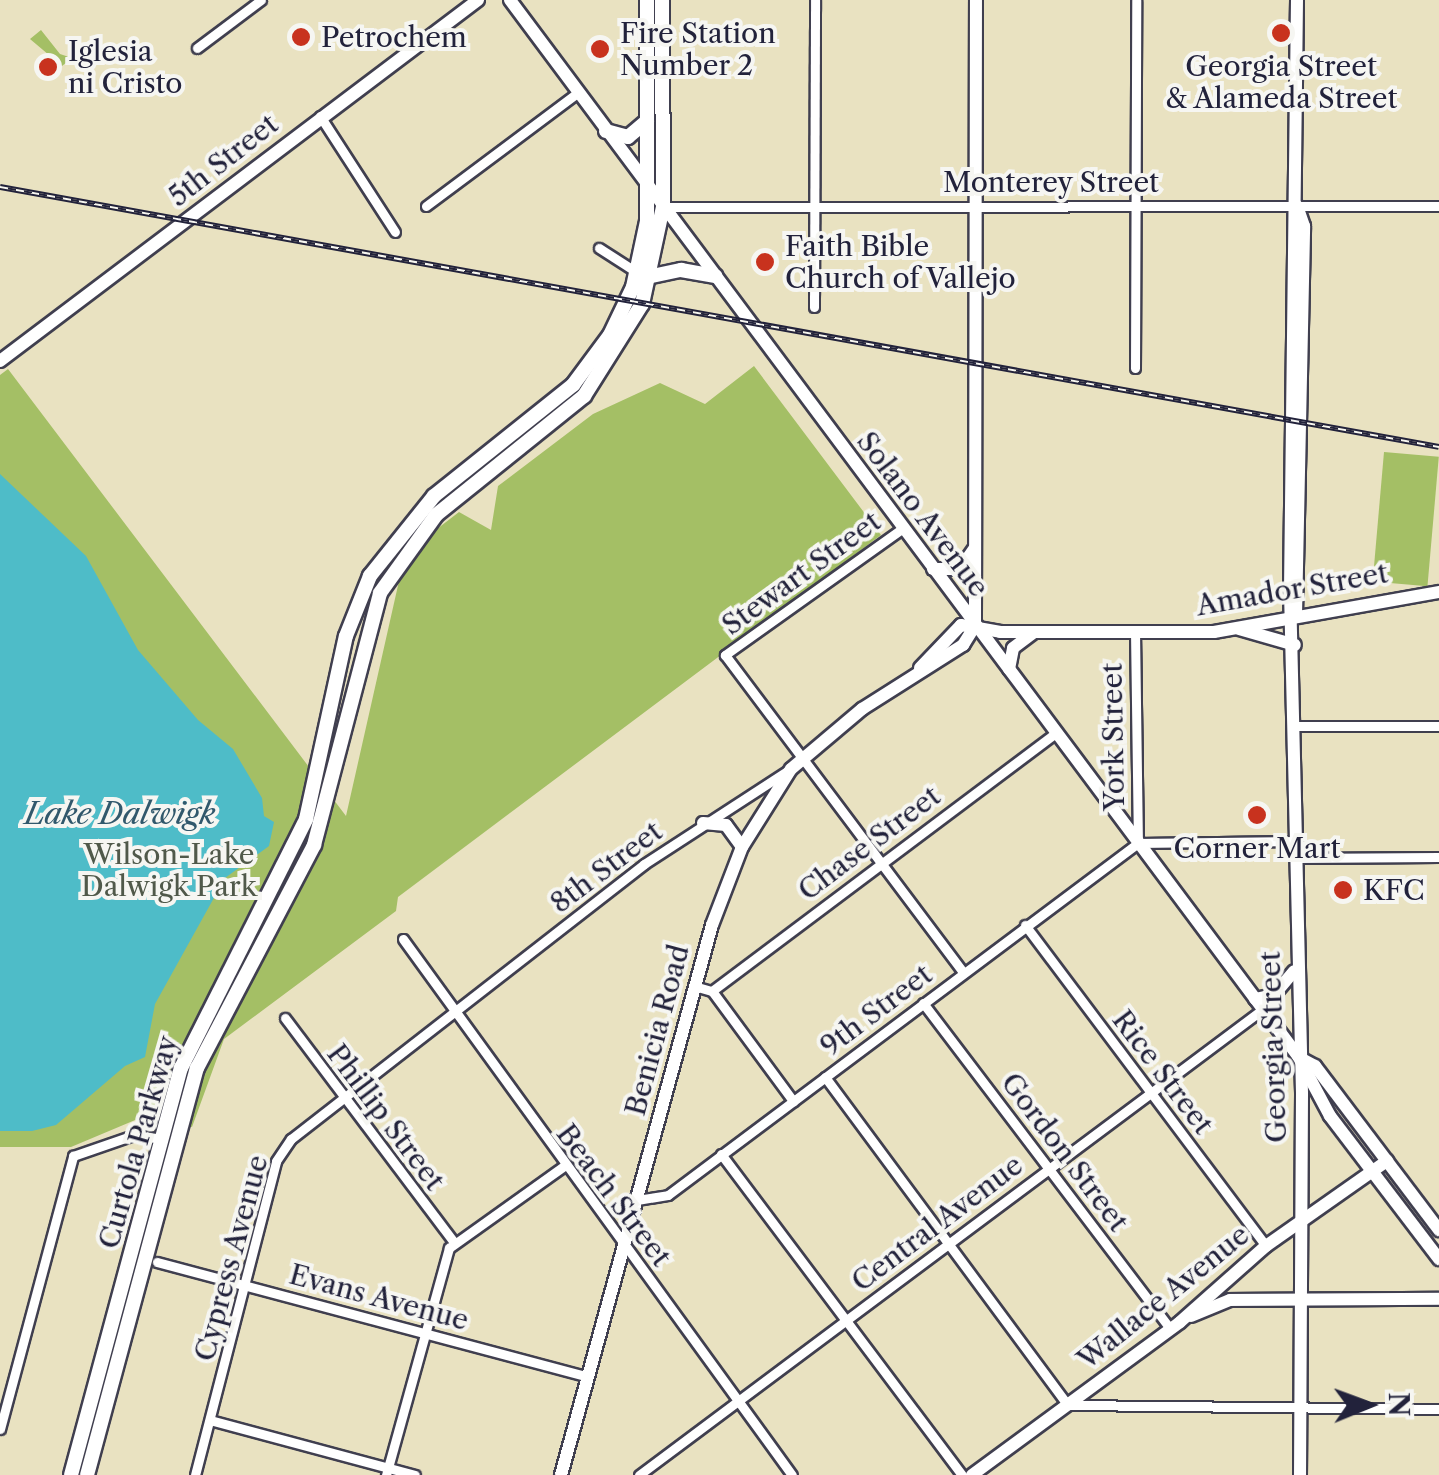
<!DOCTYPE html>
<html>
<head>
<meta charset="utf-8">
<style>
	body { margin:0 }
	#map { position:relative; width:1439px; height:1475px; overflow:hidden; background:#e9e2c1; font-family:"Libre Caslon Text",serif }
	div>[style] { position:absolute }
	.green>* { inset:0; background:#a4bf65; transform-origin:0 0 }
	.water>* { inset:0; background:#4ebcc8 }
	.roads { filter:drop-shadow(2px 0 #403f4f) drop-shadow(-2px 0 #403f4f) drop-shadow(0 2px #403f4f) drop-shadow(0 -2px #403f4f) }
	.street>* { height:9px; margin:-4.5px; padding:0 4.5px; transform-origin:4.5px; border-radius:4.5px; background:#fff }
	.secondary>* { height:12px; margin:-6px; padding:0 6px; transform-origin:6px; border-radius:6px; background:#fff }
	.primary>* { height:14px; margin:-7px; padding:0 7px; transform-origin:7px; border-radius:7px; background:#fff }
	.rail>* { height:6px; margin-top:-3px; transform-origin:0; background:repeating-linear-gradient(90deg,#f6f6f2 0 8px,#22223b 0 16px); box-sizing:border-box; border-block:2px solid #22223b }
	.dots>* { width:28px; height:28px; translate:-50% -50%; box-sizing:border-box; border:5px solid #f6f6f2; border-radius:50% }
	span { translate:-50% -50%; white-space:nowrap; text-align:center; line-height:1.15; -webkit-text-stroke:8px #f6f6f2; paint-order:stroke }
	.poi-label { font-size:28px; color:#22223b }
	.left { translate:0 -50%; text-align:left }
	.street-label { font-size:28px; color:#22223b }
	.park-label { font-size:28px; color:#50594a }
	.water-label { font-size:30px; color:#31586c; font-style:italic }
	.north { position:absolute; left:1319px; top:1355px; width:100px; height:100px; -webkit-text-stroke:8px #f6f6f2; paint-order:stroke; rotate:89deg; font-size:28px; font-weight:700; line-height:40px; text-align:center; color:#22223b }
	.north::after { content:''; display:block; margin:auto; width:35px; height:45px; background:#22223b; clip-path:polygon(50% 0,100% 100%,50% 72%,0 100%) }
</style>
</head>
<body>
<div id="map">
	<div class="green">
		<div style="clip-path:polygon(41px 30px,60px 54px,72px 58px,62px 66px,30px 39px)"></div>
		<div style="clip-path:polygon(754px 366px,881px 535px,398px 897px,396px 911px,224px 1039px,192px 1127px,140px 1118px,71px 1147px,0 1147px,0 375px,8px 369px,346px 816px,399px 581px,437px 529px,459px 512px,491px 530px,498px 486px,593px 414px,660px 383px,705px 404px)"></div>
		<div style="left:1384px;top:452px;width:55px;height:130px;rotate:5deg"></div>
	</div>
	<div class="water">
		<div style="clip-path:polygon(0 474px,86px 556px,138px 650px,198px 720px,233px 749px,262px 798px,264px 816px,274px 822px,269px 846px,225px 878px,155px 1004px,145px 1057px,125px 1066px,56px 1125px,32px 1131px,0 1131px)"></div>
	</div>
	<div class="roads">
		<div class="street">
			<div style="left:197px;top:48px;width:80px;rotate:-36.9deg"></div>
			<div style="left:320px;top:116px;width:138px;rotate:57.1deg"></div>
			<div style="left:426px;top:206px;width:189px;rotate:-36.8deg"></div>
			<div style="left:663px;top:207px;width:776px;rotate:-0.07deg"></div>
			<div style="left:599px;top:248px;width:46px;rotate:32.7deg"></div>
			<div style="left:814px;top:307px;width:307px;rotate:-89.8deg"></div>
			<div style="left:1135px;top:368px;width:368px;rotate:-89.8deg"></div>
			<div style="left:903px;top:528px;width:219px;rotate:144.5deg"></div>
			<div style="left:725px;top:655px;width:396px;rotate:53.1deg"></div>
			<div style="left:1135px;top:631px;width:209px;rotate:89.2deg"></div>
			<div style="left:1296px;top:726px;width:143px"></div>
			<div style="left:1138px;top:843px;width:158px;rotate:-0.7deg"></div>
			<div style="left:1295px;top:858px;width:144px;rotate:-0.4deg"></div>
			<div style="left:1025px;top:925px;width:401px;rotate:53.1deg"></div>
			<div style="left:403px;top:939px;width:662px;rotate:54.03deg"></div>
			<div style="left:694px;top:986px;width:19px;rotate:16deg"></div>
			<div style="left:712px;top:991px;width:137px;rotate:53.6deg"></div>
			<div style="left:712px;top:991px;width:430px;rotate:-36.9deg"></div>
			<div style="left:923px;top:1003px;width:409px;rotate:52.8deg"></div>
			<div style="left:285px;top:1018px;width:281px;rotate:53deg"></div>
			<div style="left:825px;top:1077px;width:408px;rotate:53.5deg"></div>
			<div style="left:1068px;top:1405px;width:371px;rotate:0.6deg"></div>
			<div style="left:721px;top:1154px;width:401px;rotate:53.1deg"></div>
			<div style="left:637px;top:1200px;width:31px;rotate:-9deg"></div>
			<div style="left:668px;top:1195px;width:587px;rotate:-36.83deg"></div>
			<div style="left:157px;top:1262px;width:446px;rotate:14.9deg"></div>
			<div style="left:210px;top:1420px;width:212px;rotate:15deg"></div>
			<div style="left:0;top:1429px;width:283px;rotate:-75deg"></div>
			<div style="left:73px;top:1156px;width:65px;rotate:-19deg"></div>
			<div style="left:134px;top:1135px;width:29px;rotate:8deg"></div>
			<div style="left:195px;top:1475px;width:324px;rotate:-75.5deg"></div>
			<div style="left:276px;top:1161px;width:27px;rotate:-56deg"></div>
			<div style="left:291px;top:1139px;width:447px;rotate:-37.9deg"></div>
			<div style="left:644px;top:864px;width:173px;rotate:-33deg"></div>
			<div style="left:386px;top:1475px;width:236px;rotate:-74.5deg"></div>
			<div style="left:449px;top:1248px;width:141px;rotate:-35.5deg"></div>
			<div style="left:639px;top:1475px;width:779px;rotate:-36.75deg"></div>
		</div>
		<div class="secondary">
			<div style="left:510px;top:0;width:1318px;rotate:53.27deg"></div>
			<div style="left:1298px;top:1056px;width:68px;rotate:61.9deg"></div>
			<div style="left:1330px;top:1116px;width:180px;rotate:52.7deg"></div>
			<div style="left:1297px;top:0;width:591px;rotate:90.68deg"></div>
			<div style="left:1290px;top:591px;width:503px;rotate:88.63deg"></div>
			<div style="left:1302px;top:1094px;width:381px;rotate:90.3deg"></div>
			<div style="left:0;top:361px;width:599px;rotate:-37.06deg"></div>
			<div style="left:933px;top:569px;width:27px"></div>
			<div style="left:960px;top:569px;width:24px;rotate:-55deg"></div>
			<div style="left:1296px;top:615px;width:389px;rotate:-88.8deg"></div>
			<div style="left:1304px;top:226px;width:21px;rotate:-109deg"></div>
			<div style="left:975px;top:623px;width:623px;rotate:-89.91deg"></div>
			<div style="left:1239px;top:629px;width:58px;rotate:15.9deg"></div>
			<div style="left:920px;top:668px;width:59px;rotate:-46.4deg"></div>
			<div style="left:961px;top:625px;width:40px;rotate:10deg"></div>
			<div style="left:1000px;top:632px;width:214px"></div>
			<div style="left:1214px;top:632px;width:229px;rotate:-10.1deg"></div>
			<div style="left:1009px;top:669px;width:21px;rotate:-79deg"></div>
			<div style="left:1013px;top:648px;width:25px;rotate:-37deg"></div>
			<div style="left:703px;top:823px;width:23px;rotate:5deg"></div>
			<div style="left:726px;top:825px;width:27px;rotate:54deg"></div>
			<div style="left:1255px;top:999px;width:19px;rotate:-12deg"></div>
			<div style="left:1274px;top:995px;width:31px;rotate:-50deg"></div>
			<div style="left:1300px;top:1058px;width:17px;rotate:28deg"></div>
			<div style="left:1315px;top:1066px;width:206px;rotate:52.9deg"></div>
			<div style="left:1191px;top:1316px;width:42px;rotate:-22.3deg"></div>
			<div style="left:1230px;top:1300px;width:209px;rotate:-0.3deg"></div>
			<div style="left:561px;top:1475px;width:570px;rotate:-74.65deg"></div>
			<div style="left:712px;top:925px;width:84px;rotate:-69deg"></div>
			<div style="left:742px;top:847px;width:92px;rotate:-57.9deg"></div>
			<div style="left:791px;top:769px;width:93px;rotate:-40.2deg"></div>
			<div style="left:862px;top:709px;width:120px;rotate:-32.4deg"></div>
			<div style="left:963px;top:645px;width:22px;rotate:-58deg"></div>
			<div style="left:972px;top:1475px;width:258px;rotate:-36.3deg"></div>
			<div style="left:1180px;top:1322px;width:115px;rotate:-41.5deg"></div>
			<div style="left:1266px;top:1246px;width:148px;rotate:-35.1deg"></div>
		</div>
		<div class="primary">
			<div style="left:606px;top:131px;width:23px;rotate:15deg"></div>
			<div style="left:628px;top:137px;width:25px;rotate:-40deg"></div>
			<div style="left:652px;top:276px;width:30px;rotate:-12deg"></div>
			<div style="left:681px;top:270px;width:35px;rotate:10deg"></div>
			<div style="left:71px;top:1475px;width:422px;rotate:-74.9deg"></div>
			<div style="left:181px;top:1068px;width:279px;rotate:-63.3deg"></div>
			<div style="left:306px;top:819px;width:187px;rotate:-77.7deg"></div>
			<div style="left:346px;top:636px;width:65px;rotate:-68.2deg"></div>
			<div style="left:370px;top:576px;width:102px;rotate:-51.3deg"></div>
			<div style="left:434px;top:496px;width:178px;rotate:-38.6deg"></div>
			<div style="left:573px;top:385px;width:62px;rotate:-53.5deg"></div>
			<div style="left:610px;top:335px;width:53px;rotate:-64.4deg"></div>
			<div style="left:633px;top:287px;width:67px;rotate:-78deg"></div>
			<div style="left:647px;top:221px;width:221px;rotate:-90deg"></div>
			<div style="left:87px;top:1475px;width:422px;rotate:-74.9deg"></div>
			<div style="left:197px;top:1068px;width:252px;rotate:-62.3deg"></div>
			<div style="left:314px;top:845px;width:260px;rotate:-75.3deg"></div>
			<div style="left:380px;top:593px;width:96px;rotate:-54.3deg"></div>
			<div style="left:436px;top:515px;width:190px;rotate:-38.8deg"></div>
			<div style="left:584px;top:396px;width:109px;rotate:-57.8deg"></div>
			<div style="left:642px;top:304px;width:99px;rotate:-77.8deg"></div>
			<div style="left:663px;top:207px;width:207px;rotate:-90.3deg"></div>
		</div>
	</div>
	<div class="rail">
		<div style="left:0;top:187px;width:1462px;rotate:10.24deg"></div>
	</div>
	<div class="dots">
		<div style="left:1281px;top:33px;background:#c8321e"></div>
		<div style="left:301px;top:37px;background:#c8321e"></div>
		<div style="left:600px;top:49px;background:#c8321e"></div>
		<div style="left:48px;top:67px;background:#c8321e"></div>
		<div style="left:765px;top:262px;background:#c8321e"></div>
		<div style="left:1257px;top:815px;background:#c8321e"></div>
		<div style="left:1343px;top:890px;background:#c8321e"></div>
	</div>
	<div class="poi-label">
		<span class="left" style="left:620px;top:49px">Fire Station<br>Number 2</span>
		<span class="left" style="left:321px;top:37px">Petrochem</span>
		<span class="left" style="left:68px;top:67px">Iglesia<br>ni Cristo</span>
		<span style="left:1281px;top:82px">Georgia Street<br>&amp; Alameda Street</span>
		<span class="left" style="left:785px;top:262px">Faith Bible<br>Church of Vallejo</span>
		<span style="left:1257px;top:848px">Corner Mart</span>
		<span class="left" style="left:1363px;top:890px">KFC</span>
	</div>
	<div class="street-label">
		<span style="left:223px;top:160px;rotate:-38deg">5th Street</span>
		<span style="left:1051px;top:182px">Monterey Street</span>
		<span style="left:923px;top:514px;rotate:53deg">Solano Avenue</span>
		<span style="left:801px;top:573px;rotate:-36deg">Stewart Street</span>
		<span style="left:1292px;top:589px;rotate:-10deg">Amador Street</span>
		<span style="left:1113px;top:737px;rotate:-91deg">York Street</span>
		<span style="left:869px;top:843px;rotate:-37deg">Chase Street</span>
		<span style="left:606px;top:867px;rotate:-37deg">8th Street</span>
		<span style="left:876px;top:1010px;rotate:-37deg">9th Street</span>
		<span style="left:657px;top:1030px;rotate:-75deg">Benicia Road</span>
		<span style="left:1273px;top:1047px;rotate:-92deg">Georgia Street</span>
		<span style="left:1163px;top:1072px;rotate:53deg">Rice Street</span>
		<span style="left:386px;top:1117px;rotate:53deg">Phillip Street</span>
		<span style="left:138px;top:1142px;rotate:-74deg">Curtola Parkway</span>
		<span style="left:1065px;top:1152px;rotate:53deg">Gordon Street</span>
		<span style="left:614px;top:1195px;rotate:53deg">Beach Street</span>
		<span style="left:937px;top:1223px;rotate:-37deg">Central Avenue</span>
		<span style="left:231px;top:1258px;rotate:-75deg">Cypress Avenue</span>
		<span style="left:379px;top:1297px;rotate:15deg">Evans Avenue</span>
		<span style="left:1163px;top:1297px;rotate:-39deg">Wallace Avenue</span>
	</div>
	<div class="park-label">
		<span style="left:169px;top:870px">Wilson-Lake<br>Dalwigk Park</span>
	</div>
	<div class="water-label">
		<span style="left:120px;top:814px">Lake Dalwigk</span>
	</div>
	<div class="north">N</div>
</div>
</body>
</html>
